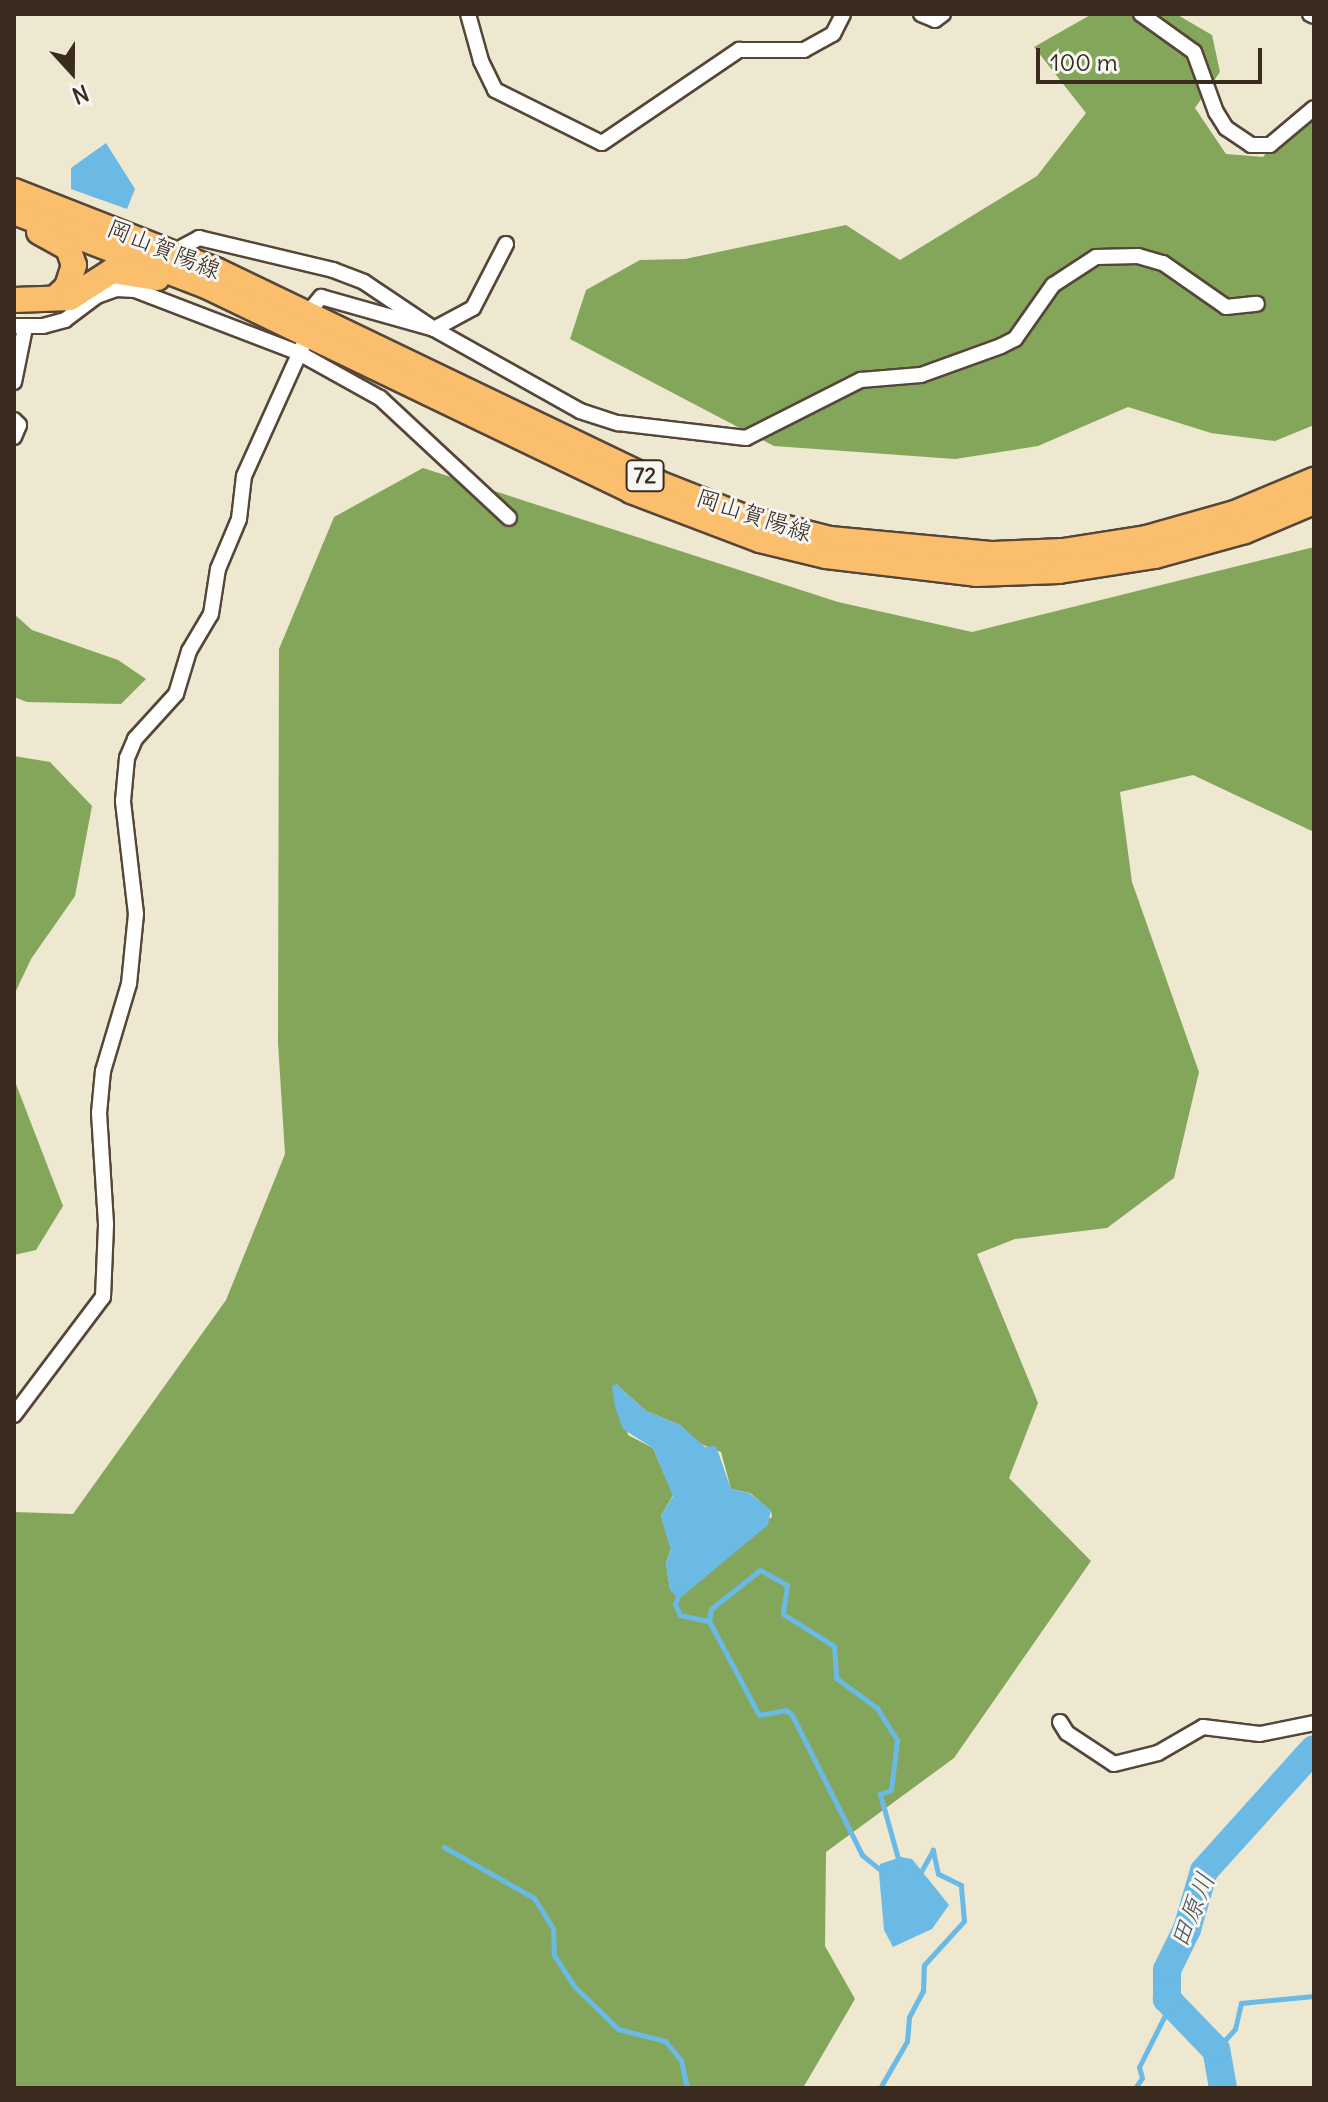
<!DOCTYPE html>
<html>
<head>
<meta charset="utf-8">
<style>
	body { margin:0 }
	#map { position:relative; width:1328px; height:2102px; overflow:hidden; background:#eee8d1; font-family:Delius,"Klee One",sans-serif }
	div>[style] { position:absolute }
	.forest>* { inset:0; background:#84a65b }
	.water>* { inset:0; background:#6bb9e5 }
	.stream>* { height:5px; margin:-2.5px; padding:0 2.5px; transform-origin:2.5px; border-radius:2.5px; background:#6bb9e5 }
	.river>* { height:28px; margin:-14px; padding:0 14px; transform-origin:14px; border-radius:14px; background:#6bb9e5 }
	.roads { filter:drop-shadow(2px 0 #564639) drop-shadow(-2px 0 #564639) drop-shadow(0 2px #564639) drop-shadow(0 -2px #564639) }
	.minor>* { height:14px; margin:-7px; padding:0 7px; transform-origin:7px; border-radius:7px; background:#fff }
	.primary>* { height:24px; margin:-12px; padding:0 12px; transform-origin:12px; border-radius:12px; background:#fabe6d }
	span { translate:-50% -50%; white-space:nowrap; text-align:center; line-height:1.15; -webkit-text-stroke:6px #f6f6f2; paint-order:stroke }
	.shield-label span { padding:2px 6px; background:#f6f6f2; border:2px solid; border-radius:6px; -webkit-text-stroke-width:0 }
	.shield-label { font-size:22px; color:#3b2a1e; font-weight:700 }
	.street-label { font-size:24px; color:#3b2a1e }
	.water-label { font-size:26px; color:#49555a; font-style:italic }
	.frame { position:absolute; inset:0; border:16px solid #3b2a1e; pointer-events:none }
	.north { position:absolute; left:32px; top:32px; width:80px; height:80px; -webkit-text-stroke:6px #f6f6f2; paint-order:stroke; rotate:159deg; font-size:22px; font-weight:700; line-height:32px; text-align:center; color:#3b2a1e }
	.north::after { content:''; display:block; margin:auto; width:28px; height:36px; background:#3b2a1e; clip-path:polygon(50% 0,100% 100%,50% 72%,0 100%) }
	.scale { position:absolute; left:1036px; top:48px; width:226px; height:36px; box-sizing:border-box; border:4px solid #3b2a1e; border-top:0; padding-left:10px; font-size:24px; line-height:28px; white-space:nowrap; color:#3b2a1e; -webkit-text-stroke:6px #f6f6f2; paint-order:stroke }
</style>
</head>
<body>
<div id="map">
	<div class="forest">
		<div style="clip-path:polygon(1092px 14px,1176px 14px,1212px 35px,1220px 72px,1195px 108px,1226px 154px,1263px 157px,1294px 120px,1314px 114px,1314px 425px,1275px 441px,1211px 433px,1128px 407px,1038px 446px,955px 459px,774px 446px,570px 339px,586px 290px,640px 260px,685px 259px,846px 225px,900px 260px,1037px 176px,1086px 113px,1034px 47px)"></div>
		<div style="clip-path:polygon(evenodd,423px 468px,838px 602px,972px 632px,1314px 547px,1314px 832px,1193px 775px,1120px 792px,1132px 882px,1199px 1072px,1174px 1178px,1107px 1228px,1015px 1239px,977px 1254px,1038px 1403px,1009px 1478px,1091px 1561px,954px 1758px,826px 1852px,825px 1946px,855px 1999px,803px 2088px,14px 2088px,14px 1512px,73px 1514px,226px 1300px,285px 1154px,278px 1043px,279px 649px,334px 517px,423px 468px,616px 1384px,646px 1411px,680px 1425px,698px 1443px,721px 1452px,731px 1489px,750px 1493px,771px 1511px,772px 1517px,670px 1589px,666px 1563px,671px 1549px,661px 1516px,673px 1495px,653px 1448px,628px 1435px,616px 1384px)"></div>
		<div style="clip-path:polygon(14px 614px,32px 630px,118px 660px,146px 679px,121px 704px,27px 702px,14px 697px)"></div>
		<div style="clip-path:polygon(14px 756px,50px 762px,92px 806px,75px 896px,31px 959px,14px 995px)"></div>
		<div style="clip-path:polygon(14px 1079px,63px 1206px,36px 1250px,14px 1255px)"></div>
	</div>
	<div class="water">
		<div style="clip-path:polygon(106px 143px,135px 189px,127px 209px,71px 189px,71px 168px)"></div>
		<div style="clip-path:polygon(616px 1384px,646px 1411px,680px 1425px,705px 1447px,716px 1446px,731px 1489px,749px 1493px,771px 1510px,768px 1525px,679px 1599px,670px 1590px,666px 1563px,671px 1550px,661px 1516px,673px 1496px,653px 1448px,623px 1429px,615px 1407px,612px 1386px)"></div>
		<div style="clip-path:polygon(901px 1857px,912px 1859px,949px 1905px,932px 1929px,893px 1947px,884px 1930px,879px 1873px,880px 1864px)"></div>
	</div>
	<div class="stream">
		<div style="left:679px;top:1593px;width:12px;rotate:110deg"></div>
		<div style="left:675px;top:1604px;width:12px;rotate:66deg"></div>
		<div style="left:680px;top:1615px;width:30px;rotate:12deg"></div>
		<div style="left:709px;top:1621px;width:106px;rotate:62deg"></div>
		<div style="left:759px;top:1715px;width:27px;rotate:-10deg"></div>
		<div style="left:786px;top:1710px;width:8px;rotate:40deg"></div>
		<div style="left:792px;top:1715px;width:157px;rotate:63.4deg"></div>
		<div style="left:862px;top:1855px;width:28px;rotate:39deg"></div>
		<div style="left:709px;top:1621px;width:12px;rotate:-81deg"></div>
		<div style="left:711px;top:1609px;width:63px;rotate:-38.5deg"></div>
		<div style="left:760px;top:1570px;width:31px;rotate:29deg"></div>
		<div style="left:787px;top:1585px;width:29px;rotate:98deg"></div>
		<div style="left:783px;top:1614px;width:60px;rotate:32.1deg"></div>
		<div style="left:834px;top:1646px;width:32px;rotate:86deg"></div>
		<div style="left:836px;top:1678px;width:51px;rotate:36.2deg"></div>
		<div style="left:877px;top:1708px;width:38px;rotate:58deg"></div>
		<div style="left:897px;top:1740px;width:50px;rotate:96.8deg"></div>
		<div style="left:891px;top:1790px;width:12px;rotate:160deg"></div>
		<div style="left:880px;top:1794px;width:71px;rotate:74.4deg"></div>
		<div style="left:444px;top:1847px;width:103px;rotate:29.5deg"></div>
		<div style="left:534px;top:1898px;width:36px;rotate:58deg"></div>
		<div style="left:553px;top:1928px;width:27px;rotate:88deg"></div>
		<div style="left:554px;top:1955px;width:37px;rotate:57deg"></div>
		<div style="left:574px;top:1986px;width:62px;rotate:44.3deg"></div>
		<div style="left:618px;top:2029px;width:49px;rotate:14.3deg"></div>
		<div style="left:665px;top:2041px;width:25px;rotate:50deg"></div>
		<div style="left:681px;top:2060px;width:29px;rotate:78deg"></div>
		<div style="left:1216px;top:2050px;width:28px;rotate:-48deg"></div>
		<div style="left:1235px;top:2029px;width:27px;rotate:-77deg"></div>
		<div style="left:1241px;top:2003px;width:73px;rotate:-5.5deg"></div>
		<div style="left:880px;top:2088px;width:54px;rotate:-60.1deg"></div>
		<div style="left:907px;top:2041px;width:24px;rotate:-85deg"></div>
		<div style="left:909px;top:2017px;width:30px;rotate:-62deg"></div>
		<div style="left:923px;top:1991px;width:26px;rotate:-88deg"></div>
		<div style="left:924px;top:1965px;width:59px;rotate:-47.7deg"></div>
		<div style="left:964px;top:1921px;width:36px;rotate:-95deg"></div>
		<div style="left:961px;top:1885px;width:25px;rotate:-154deg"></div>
		<div style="left:938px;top:1874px;width:25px;rotate:-102deg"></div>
		<div style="left:933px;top:1850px;width:29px;rotate:119deg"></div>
		<div style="left:1135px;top:2088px;width:12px;rotate:-55deg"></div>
		<div style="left:1142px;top:2078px;width:11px;rotate:-105deg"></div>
		<div style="left:1139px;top:2067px;width:69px;rotate:-63.4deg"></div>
	</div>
	<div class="river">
		<div style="left:1223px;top:2088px;width:39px;rotate:-100deg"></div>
		<div style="left:1216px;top:2050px;width:71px;rotate:-133.9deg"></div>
		<div style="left:1167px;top:1999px;width:29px;rotate:-90deg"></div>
		<div style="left:1167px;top:1970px;width:46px;rotate:-64deg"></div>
		<div style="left:1187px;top:1929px;width:60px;rotate:-73.7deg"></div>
		<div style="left:1204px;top:1871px;width:164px;rotate:-48deg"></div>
	</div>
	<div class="roads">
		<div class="minor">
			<div style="left:468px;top:14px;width:49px;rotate:74.5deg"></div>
			<div style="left:481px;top:61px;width:32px;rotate:64deg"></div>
			<div style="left:495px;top:90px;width:119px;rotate:26.4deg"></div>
			<div style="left:602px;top:143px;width:166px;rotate:-34.2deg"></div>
			<div style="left:739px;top:50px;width:65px"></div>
			<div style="left:804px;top:50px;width:33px;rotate:-29deg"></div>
			<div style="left:833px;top:34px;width:22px;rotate:-63deg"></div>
			<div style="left:921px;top:14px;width:15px;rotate:23deg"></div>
			<div style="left:935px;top:20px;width:10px;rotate:-37deg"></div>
			<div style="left:1141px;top:14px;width:65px;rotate:35.6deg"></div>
			<div style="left:1194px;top:52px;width:64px;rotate:69.9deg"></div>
			<div style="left:1216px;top:112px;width:19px;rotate:58deg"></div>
			<div style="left:1226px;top:128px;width:30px;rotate:34deg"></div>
			<div style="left:1251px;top:145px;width:19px"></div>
			<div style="left:1270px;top:145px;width:57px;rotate:-40.1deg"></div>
			<div style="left:1310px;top:14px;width:4px;rotate:27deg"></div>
			<div style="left:173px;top:252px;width:30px;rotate:-28deg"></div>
			<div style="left:199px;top:238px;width:138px;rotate:13.4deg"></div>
			<div style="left:333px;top:270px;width:33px;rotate:21deg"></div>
			<div style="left:364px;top:282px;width:84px;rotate:33.9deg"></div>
			<div style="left:434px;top:329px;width:167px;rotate:29.3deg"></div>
			<div style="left:580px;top:411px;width:40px;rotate:18deg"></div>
			<div style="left:618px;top:423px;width:129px;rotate:6.7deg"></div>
			<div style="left:746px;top:438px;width:129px;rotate:-26.8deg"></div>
			<div style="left:861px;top:380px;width:60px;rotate:-4.8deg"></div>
			<div style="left:921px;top:375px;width:85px;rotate:-19.9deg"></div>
			<div style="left:1001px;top:346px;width:16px;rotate:-27deg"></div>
			<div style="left:1015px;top:339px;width:66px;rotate:-54.9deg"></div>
			<div style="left:1053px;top:285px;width:51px;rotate:-33.1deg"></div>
			<div style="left:1096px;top:257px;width:42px;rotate:-1.4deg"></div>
			<div style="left:1138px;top:256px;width:26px;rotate:16deg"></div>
			<div style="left:1163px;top:263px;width:77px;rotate:34.9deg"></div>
			<div style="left:1226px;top:307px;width:31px;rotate:-6deg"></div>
			<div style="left:308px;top:313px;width:21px;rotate:-51deg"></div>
			<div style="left:321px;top:297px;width:117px;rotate:15.8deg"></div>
			<div style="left:434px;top:329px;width:44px;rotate:-28.3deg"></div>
			<div style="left:473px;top:308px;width:72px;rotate:-62.7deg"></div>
			<div style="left:14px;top:326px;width:29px"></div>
			<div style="left:43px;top:326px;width:23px;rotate:-15deg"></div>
			<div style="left:65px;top:320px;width:40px;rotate:-37deg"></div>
			<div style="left:97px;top:296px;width:20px;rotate:-20deg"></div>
			<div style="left:116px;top:289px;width:19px;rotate:3deg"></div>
			<div style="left:135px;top:290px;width:176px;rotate:21deg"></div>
			<div style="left:299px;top:353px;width:93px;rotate:29.1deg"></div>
			<div style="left:380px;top:398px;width:176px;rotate:42.9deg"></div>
			<div style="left:14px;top:382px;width:55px;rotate:-78.5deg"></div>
			<div style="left:14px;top:420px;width:7px;rotate:45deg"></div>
			<div style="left:19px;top:425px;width:13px;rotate:113deg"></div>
			<div style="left:14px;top:1415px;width:148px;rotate:-53deg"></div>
			<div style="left:103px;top:1297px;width:73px;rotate:-87.6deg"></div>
			<div style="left:106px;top:1224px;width:111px;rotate:-93.6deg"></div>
			<div style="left:99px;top:1113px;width:42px;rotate:-84.6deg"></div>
			<div style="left:103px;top:1071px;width:91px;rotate:-73.4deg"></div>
			<div style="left:129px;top:984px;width:70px;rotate:-84.3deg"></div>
			<div style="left:136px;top:914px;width:114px;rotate:-96.6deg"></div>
			<div style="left:123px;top:801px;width:43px;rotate:-84.7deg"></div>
			<div style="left:127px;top:758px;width:21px;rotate:-67deg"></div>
			<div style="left:135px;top:739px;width:61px;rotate:-47.7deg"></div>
			<div style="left:176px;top:694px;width:45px;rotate:-73.2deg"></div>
			<div style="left:189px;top:651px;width:43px;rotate:-59.3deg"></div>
			<div style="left:211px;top:614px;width:46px;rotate:-81.2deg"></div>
			<div style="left:218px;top:569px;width:54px;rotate:-67.2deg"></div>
			<div style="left:239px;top:519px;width:43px;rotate:-83.4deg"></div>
			<div style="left:244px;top:476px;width:156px;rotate:-65.7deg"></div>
			<div style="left:1060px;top:1722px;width:13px;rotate:58deg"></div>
			<div style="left:1067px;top:1733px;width:56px;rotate:33.4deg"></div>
			<div style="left:1114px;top:1764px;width:45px;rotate:-14deg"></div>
			<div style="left:1158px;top:1753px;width:52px;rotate:-30deg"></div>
			<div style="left:1203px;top:1727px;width:57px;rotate:7deg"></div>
			<div style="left:1260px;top:1734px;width:55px;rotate:-11.5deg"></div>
		</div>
		<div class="primary">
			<div style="left:14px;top:191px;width:217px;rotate:21.4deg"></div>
			<div style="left:216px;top:270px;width:491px;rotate:25.7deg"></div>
			<div style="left:658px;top:483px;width:96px;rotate:21.5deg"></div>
			<div style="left:747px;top:518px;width:86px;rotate:14.2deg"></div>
			<div style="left:830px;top:539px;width:164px;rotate:5.3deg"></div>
			<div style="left:993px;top:554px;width:70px;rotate:-2.5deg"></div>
			<div style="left:1063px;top:551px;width:84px;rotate:-8.9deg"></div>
			<div style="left:1146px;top:538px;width:92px;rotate:-15.7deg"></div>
			<div style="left:1235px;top:513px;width:86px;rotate:-22.7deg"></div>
			<div style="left:14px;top:212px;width:208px;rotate:21.1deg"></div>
			<div style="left:208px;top:287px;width:470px;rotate:25.7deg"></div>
			<div style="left:631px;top:491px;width:138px;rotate:20.8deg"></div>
			<div style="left:760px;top:540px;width:68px;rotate:13.6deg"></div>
			<div style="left:826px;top:556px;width:151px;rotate:6.8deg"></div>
			<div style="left:976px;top:574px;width:83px;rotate:-2.1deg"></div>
			<div style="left:1059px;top:571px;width:97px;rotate:-8.9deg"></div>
			<div style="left:1155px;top:556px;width:93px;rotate:-15.5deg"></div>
			<div style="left:1245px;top:531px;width:75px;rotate:-22.8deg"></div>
			<div style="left:39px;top:232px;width:33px;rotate:29deg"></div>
			<div style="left:68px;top:248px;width:18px;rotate:71deg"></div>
			<div style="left:74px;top:265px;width:23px;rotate:108deg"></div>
			<div style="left:67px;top:287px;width:16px;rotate:137deg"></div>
			<div style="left:14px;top:300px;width:56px;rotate:-2deg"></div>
			<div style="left:70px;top:298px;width:50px;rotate:-32.7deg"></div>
			<div style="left:112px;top:271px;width:46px;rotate:8.8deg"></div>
		</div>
	</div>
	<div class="shield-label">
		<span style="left:645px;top:476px">72</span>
	</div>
	<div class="street-label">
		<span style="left:164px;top:249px;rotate:22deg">岡山賀陽線</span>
		<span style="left:754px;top:515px;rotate:18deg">岡山賀陽線</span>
	</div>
	<div class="water-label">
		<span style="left:1192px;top:1910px;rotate:-68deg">田原川</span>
	</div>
	<div class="frame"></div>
	<div class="north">N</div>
	<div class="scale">100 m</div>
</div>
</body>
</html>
